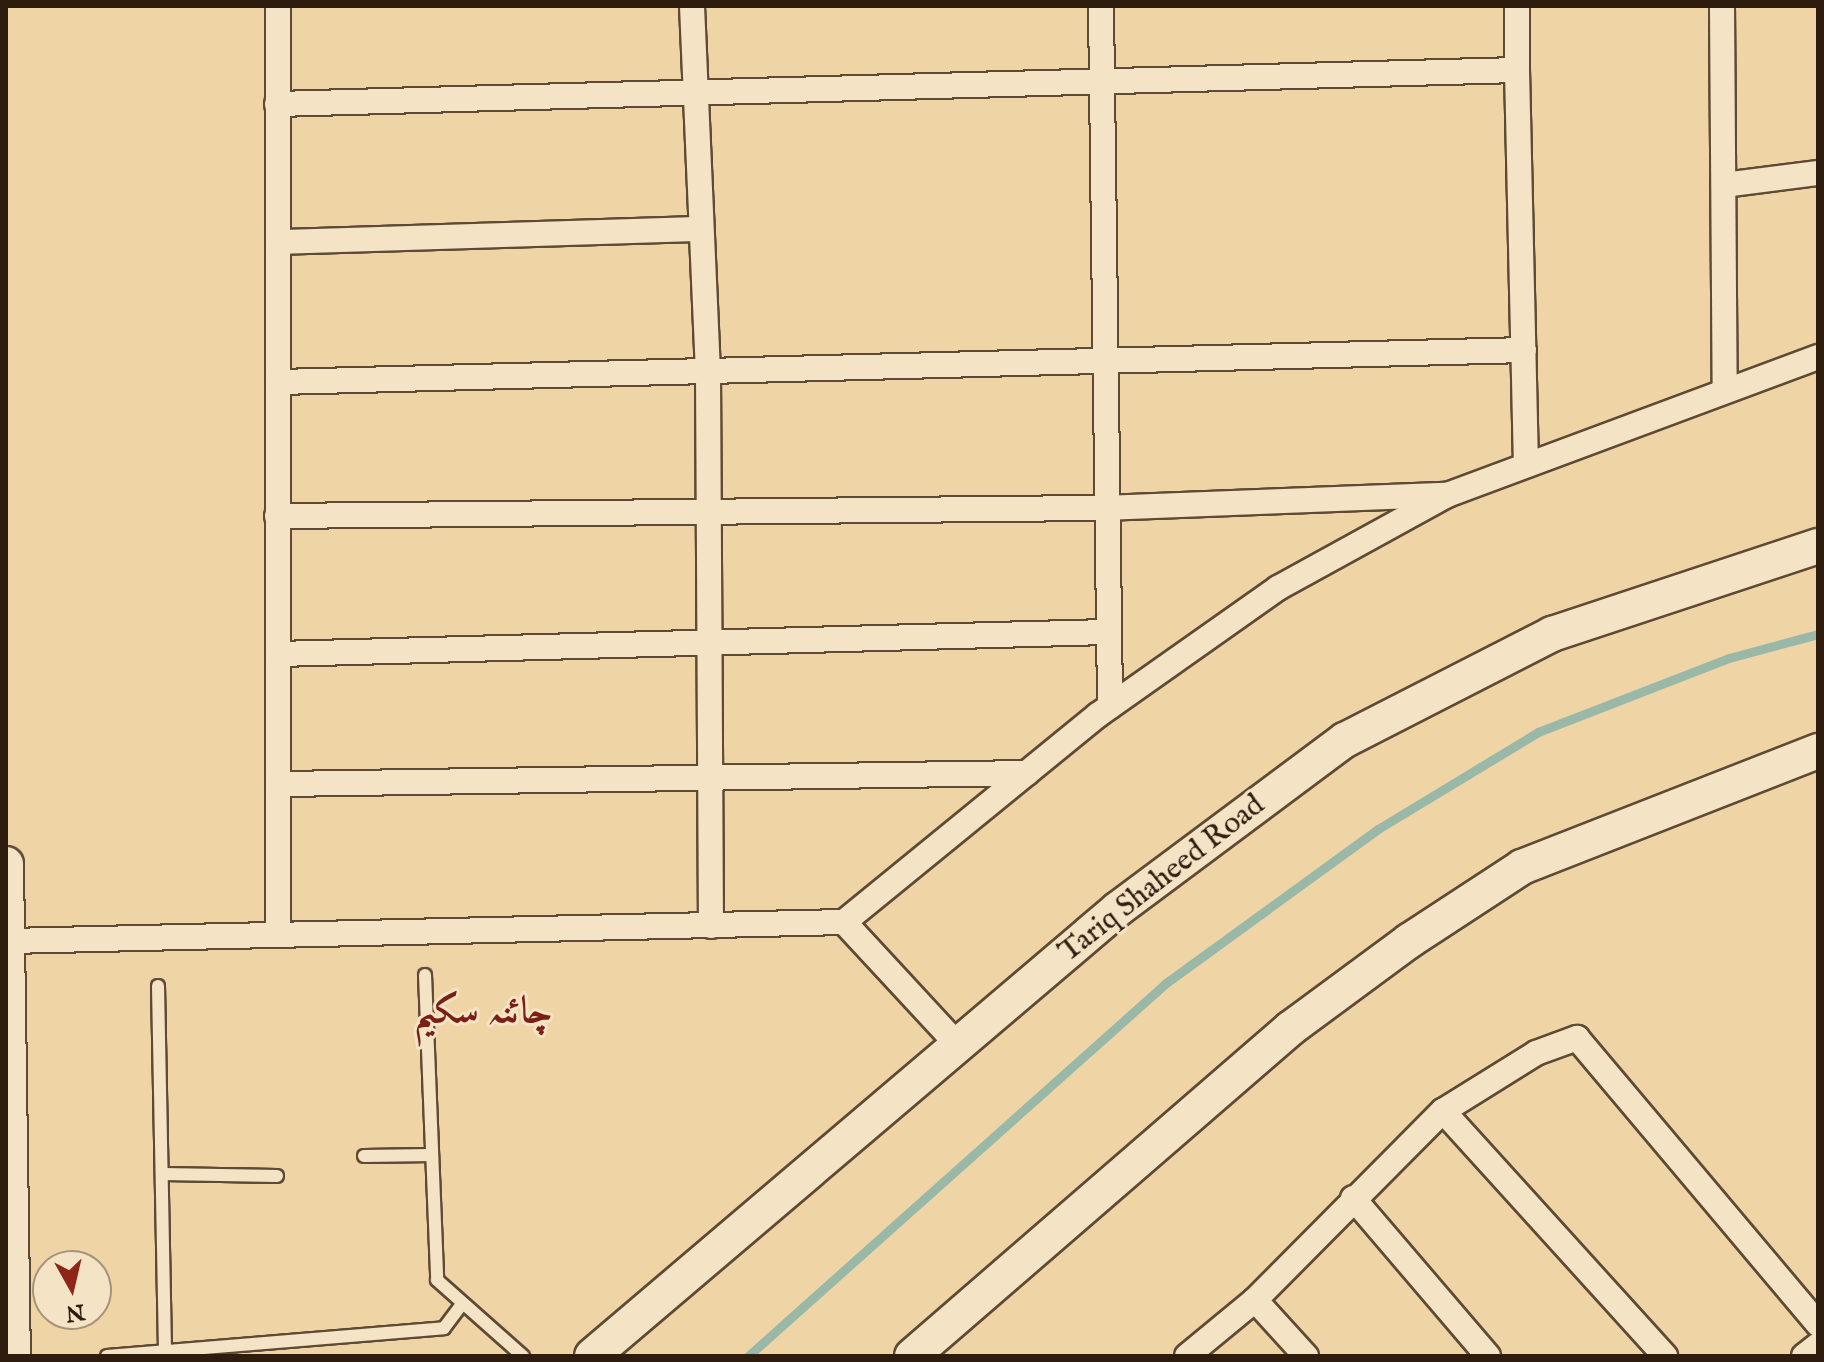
<!DOCTYPE html>
<html>
<head>
<meta charset="utf-8">
<style>
	body { margin:0 }
	#map { position:relative; width:1824px; height:1362px; overflow:hidden; background:#efd4a6; font-family:"IM FELL English",Amiri,serif }
	div>[style] { position:absolute }
	.stream>* { height:9px; margin:-4.5px; padding:0 4.5px; transform-origin:4.5px; border-radius:4.5px; background:#9ab8a8 }
	.roads { filter:drop-shadow(2px 0 #5e4a35) drop-shadow(-2px 0 #5e4a35) drop-shadow(0 2px #5e4a35) drop-shadow(0 -2px #5e4a35) }
	.lane>* { height:12px; margin:-6px; padding:0 6px; transform-origin:6px; border-radius:6px; background:#f5e3c5 }
	.street>* { height:24px; margin:-12px; padding:0 12px; transform-origin:12px; border-radius:12px; background:#f5e3c5 }
	.secondary>* { height:34px; margin:-17px; padding:0 17px; transform-origin:17px; border-radius:17px; background:#f5e3c5 }
	span { translate:-50% -50%; white-space:nowrap; text-align:center; line-height:1.15; -webkit-text-stroke:6px #f5e3c5; paint-order:stroke }
	.street-label { font-size:30px; color:#2e1c0f }
	.district-label { font-size:38px; color:#7a1f14; font-weight:700 }
	.frame { position:absolute; inset:0; border:8px solid #2e1c0f; pointer-events:none }
	.north { position:absolute; left:32px; top:1250px; width:80px; height:80px; box-sizing:border-box; background:#f5e3c5; border:2px solid #a5937c; border-radius:50%; rotate:172deg; font-size:22px; font-weight:700; line-height:32px; text-align:center; color:#2e1c0f }
	.north::after { content:''; display:block; margin:auto; width:28px; height:36px; background:#8f2418; clip-path:polygon(50% 0,100% 100%,50% 72%,0 100%) }
</style>
</head>
<body>
<div id="map">
	<div class="stream">
		<div style="left:748px;top:1356px;width:560px;rotate:-41.74deg"></div>
		<div style="left:1166px;top:983px;width:262px;rotate:-36deg"></div>
		<div style="left:1378px;top:829px;width:187px;rotate:-31.2deg"></div>
		<div style="left:1538px;top:732px;width:205px;rotate:-21.2deg"></div>
		<div style="left:1729px;top:658px;width:92px;rotate:-15.1deg"></div>
	</div>
	<div class="roads">
		<div class="lane">
			<div style="left:425px;top:975px;width:305px;rotate:87.7deg"></div>
			<div style="left:437px;top:1280px;width:115px;rotate:41.5deg"></div>
			<div style="left:158px;top:986px;width:365px;rotate:88.9deg"></div>
			<div style="left:364px;top:1156px;width:68px;rotate:-0.8deg"></div>
			<div style="left:163px;top:1174px;width:114px;rotate:1deg"></div>
			<div style="left:107px;top:1356px;width:338px;rotate:-4.7deg"></div>
			<div style="left:444px;top:1328px;width:31px;rotate:-53deg"></div>
		</div>
		<div class="street">
			<div style="left:278px;top:6px;width:928px;rotate:90deg"></div>
			<div style="left:692px;top:6px;width:367px;rotate:87.5deg"></div>
			<div style="left:708px;top:373px;width:553px;rotate:89.69deg"></div>
			<div style="left:1101px;top:6px;width:700px;rotate:89.26deg"></div>
			<div style="left:1722px;top:6px;width:383px;rotate:89.6deg"></div>
			<div style="left:1517px;top:70px;width:64px;rotate:-90deg"></div>
			<div style="left:277px;top:104px;width:1240px;rotate:-1.57deg"></div>
			<div style="left:1517px;top:70px;width:395px;rotate:88.7deg"></div>
			<div style="left:1724px;top:185px;width:95px;rotate:-7.3deg"></div>
			<div style="left:280px;top:242px;width:421px;rotate:-1.8deg"></div>
			<div style="left:279px;top:382px;width:1245px;rotate:-1.47deg"></div>
			<div style="left:277px;top:516px;width:825px;rotate:-0.56deg"></div>
			<div style="left:1102px;top:508px;width:345px;rotate:-2.2deg"></div>
			<div style="left:278px;top:654px;width:829px;rotate:-1.52deg"></div>
			<div style="left:280px;top:784px;width:747px;rotate:-0.84deg"></div>
			<div style="left:844px;top:922px;width:328px;rotate:-39.2deg"></div>
			<div style="left:1098px;top:715px;width:220px;rotate:-35.2deg"></div>
			<div style="left:1278px;top:588px;width:193px;rotate:-28.8deg"></div>
			<div style="left:1447px;top:495px;width:396px;rotate:-20.4deg"></div>
			<div style="left:8px;top:941px;width:836px;rotate:-1.3deg"></div>
			<div style="left:844px;top:922px;width:166px;rotate:47.2deg"></div>
			<div style="left:1443px;top:1111px;width:331px;rotate:47.8deg"></div>
			<div style="left:1353px;top:1198px;width:208px;rotate:49.5deg"></div>
			<div style="left:1255px;top:1300px;width:76px;rotate:47.7deg"></div>
			<div style="left:1187px;top:1356px;width:88px;rotate:-39.5deg"></div>
			<div style="left:1255px;top:1300px;width:267px;rotate:-45.2deg"></div>
			<div style="left:1443px;top:1111px;width:110px;rotate:-31.9deg"></div>
			<div style="left:1536px;top:1053px;width:44px;rotate:-20.1deg"></div>
			<div style="left:1577px;top:1038px;width:374px;rotate:49.9deg"></div>
			<div style="left:1804px;top:1356px;width:18px;rotate:-38deg"></div>
		</div>
		<div class="secondary">
			<div style="left:6px;top:864px;width:492px;rotate:89.2deg"></div>
			<div style="left:592px;top:1356px;width:690px;rotate:-40.36deg"></div>
			<div style="left:1118px;top:909px;width:283px;rotate:-36.7deg"></div>
			<div style="left:1345px;top:740px;width:233px;rotate:-27.1deg"></div>
			<div style="left:1552px;top:634px;width:280px;rotate:-18.3deg"></div>
			<div style="left:912px;top:1356px;width:501px;rotate:-40.87deg"></div>
			<div style="left:1291px;top:1028px;width:147px;rotate:-36.4deg"></div>
			<div style="left:1409px;top:941px;width:135px;rotate:-33.2deg"></div>
			<div style="left:1522px;top:867px;width:318px;rotate:-21.4deg"></div>
		</div>
	</div>
	<div class="street-label">
		<span style="left:1162px;top:879px;rotate:-38deg">Tariq Shaheed Road</span>
	</div>
	<div class="district-label">
		<span style="left:483px;top:1013px">چائنہ سکیم</span>
	</div>
	<div class="frame"></div>
	<div class="north">N</div>
</div>
</body>
</html>
